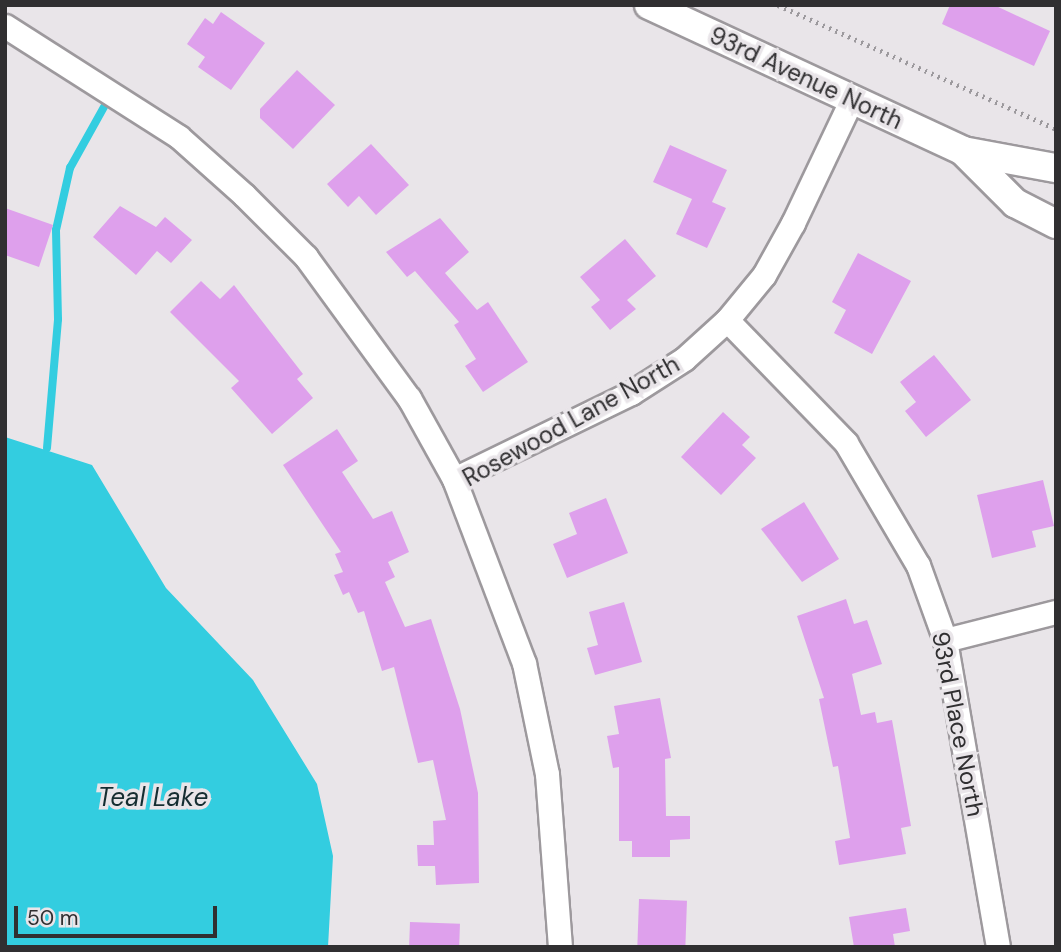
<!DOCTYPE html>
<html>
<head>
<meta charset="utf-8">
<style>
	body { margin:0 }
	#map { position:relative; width:1061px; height:952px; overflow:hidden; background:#e9e5e9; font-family:"DM Sans",sans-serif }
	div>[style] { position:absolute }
	.water>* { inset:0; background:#33cde0 }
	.stream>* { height:8px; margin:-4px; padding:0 4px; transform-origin:4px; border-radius:4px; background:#33cde0 }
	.building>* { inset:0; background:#dea0ec; transform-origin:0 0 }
	.path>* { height:4.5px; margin-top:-2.25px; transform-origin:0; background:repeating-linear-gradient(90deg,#9c999d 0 2px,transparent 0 7px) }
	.roads { filter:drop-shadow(2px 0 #9d999d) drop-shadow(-2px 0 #9d999d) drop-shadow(0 2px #9d999d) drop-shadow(0 -2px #9d999d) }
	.minor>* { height:23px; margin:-11.5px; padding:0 11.5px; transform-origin:11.5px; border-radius:11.5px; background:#fff }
	.tertiary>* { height:28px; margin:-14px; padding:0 14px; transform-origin:14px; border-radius:14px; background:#fff }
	span { translate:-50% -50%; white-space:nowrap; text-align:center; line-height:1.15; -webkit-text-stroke:7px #e9e5e9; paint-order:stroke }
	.street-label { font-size:24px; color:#302f31 }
	.water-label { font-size:26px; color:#152d31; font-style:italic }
	.frame { position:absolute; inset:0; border:7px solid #302f31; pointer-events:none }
	.scale { position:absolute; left:14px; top:906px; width:203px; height:32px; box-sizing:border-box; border:4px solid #302f31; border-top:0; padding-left:9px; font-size:21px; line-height:24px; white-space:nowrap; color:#302f31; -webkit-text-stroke:5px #e9e5e9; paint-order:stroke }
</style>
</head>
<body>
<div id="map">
	<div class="water">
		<div style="clip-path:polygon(5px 437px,92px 465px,166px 588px,253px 680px,317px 784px,333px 856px,328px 947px,5px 947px)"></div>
	</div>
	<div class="stream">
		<div style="left:47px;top:448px;width:129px;rotate:-85.1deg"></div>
		<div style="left:58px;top:319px;width:89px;rotate:-91.3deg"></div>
		<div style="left:56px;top:230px;width:64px;rotate:-77.3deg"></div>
		<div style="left:70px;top:168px;width:70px;rotate:-60.9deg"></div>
	</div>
	<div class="building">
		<div style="clip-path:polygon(950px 5px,994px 5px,1050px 31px,1034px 66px,942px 24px)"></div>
		<div style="clip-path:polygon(221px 12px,265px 43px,231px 90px,198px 67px,205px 57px,187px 44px,205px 18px,213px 24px)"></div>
		<div style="clip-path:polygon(297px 70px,335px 105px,293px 149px,260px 118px,260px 109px)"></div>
		<div style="clip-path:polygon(371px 144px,409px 185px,376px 215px,359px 196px,348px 207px,327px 184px)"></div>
		<div style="clip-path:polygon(670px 145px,727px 170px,712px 202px,726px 208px,707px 248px,676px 234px,692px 199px,653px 182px)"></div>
		<div style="clip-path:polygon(120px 206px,156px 227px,165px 217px,192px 240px,171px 263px,157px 251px,136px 275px,93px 237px)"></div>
		<div style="clip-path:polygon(5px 208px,53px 225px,39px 267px,5px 255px)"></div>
		<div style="clip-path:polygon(440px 218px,469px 252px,445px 273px,477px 310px,488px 302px,528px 362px,483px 392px,465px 366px,476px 359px,454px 325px,459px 322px,415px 271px,407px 277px,386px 252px)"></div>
		<div style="clip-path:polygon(625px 239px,656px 276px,627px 300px,636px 309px,610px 330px,591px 307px,600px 300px,580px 277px)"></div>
		<div style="clip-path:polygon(858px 253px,911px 281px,872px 354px,834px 333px,846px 310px,832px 302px)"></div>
		<div style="clip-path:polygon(201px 281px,220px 299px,234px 285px,303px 374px,297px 379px,313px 398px,272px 434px,231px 388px,239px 381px,170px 312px)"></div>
		<div style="clip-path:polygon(934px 355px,971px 400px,926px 437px,905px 411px,916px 402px,900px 382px)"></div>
		<div style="clip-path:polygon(723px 412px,750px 437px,742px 445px,756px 458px,721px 495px,681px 457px)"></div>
		<div style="clip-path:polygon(337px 429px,358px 461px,342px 472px,373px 519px,392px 511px,409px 552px,388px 562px,395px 577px,385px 582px,405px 627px,431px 619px,460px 709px,478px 793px,479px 883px,436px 885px,435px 866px,418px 866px,417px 845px,434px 845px,433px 821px,446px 820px,433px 760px,418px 763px,394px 667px,382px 671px,364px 611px,358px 613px,349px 592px,343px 595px,334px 575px,343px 572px,335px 554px,341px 552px,283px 465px)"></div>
		<div style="clip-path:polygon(1043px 480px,1054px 526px,1032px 531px,1036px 547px,992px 558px,977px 495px)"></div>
		<div style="clip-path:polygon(606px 498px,628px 553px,567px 578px,553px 544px,577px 534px,569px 513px)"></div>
		<div style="clip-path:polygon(804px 502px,839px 559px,802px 582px,761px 529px)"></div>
		<div style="clip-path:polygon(846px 599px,854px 624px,867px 620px,882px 664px,852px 674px,861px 715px,875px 712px,877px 723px,892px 720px,911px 826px,901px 828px,906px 854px,839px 865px,835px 841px,850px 838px,838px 766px,833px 767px,819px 699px,824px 698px,797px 616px)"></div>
		<div style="clip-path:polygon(624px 602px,642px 662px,595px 675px,587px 648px,598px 645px,589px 612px)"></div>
		<div style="clip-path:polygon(660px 698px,671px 758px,665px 759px,666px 816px,690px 816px,690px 839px,670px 840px,670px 857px,632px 857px,632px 841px,619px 841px,619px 767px,613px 768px,607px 736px,619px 734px,614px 706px)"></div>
		<div style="left:639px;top:899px;width:48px;height:48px;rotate:2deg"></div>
		<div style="clip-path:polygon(906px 908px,910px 931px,893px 934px,895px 947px,854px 947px,849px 917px)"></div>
		<div style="left:410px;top:922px;width:50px;height:25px;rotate:2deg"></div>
	</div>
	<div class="path">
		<div style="left:778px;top:5px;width:304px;rotate:24deg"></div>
	</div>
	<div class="roads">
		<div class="minor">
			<div style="left:5px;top:26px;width:206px;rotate:32.5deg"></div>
			<div style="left:179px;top:137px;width:87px;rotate:41.7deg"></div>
			<div style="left:244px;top:195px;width:88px;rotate:45deg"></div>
			<div style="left:306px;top:257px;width:175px;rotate:53.9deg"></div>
			<div style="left:409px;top:398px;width:93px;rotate:60.9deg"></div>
			<div style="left:454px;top:479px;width:197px;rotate:69.2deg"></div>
			<div style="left:524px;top:663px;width:113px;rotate:78.3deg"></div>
			<div style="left:547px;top:774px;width:173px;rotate:85.7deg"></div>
			<div style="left:727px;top:320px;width:171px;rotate:45.9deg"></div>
			<div style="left:846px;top:443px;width:142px;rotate:59.5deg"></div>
			<div style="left:918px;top:565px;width:80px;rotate:70.2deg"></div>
			<div style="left:945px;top:640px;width:312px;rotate:80.2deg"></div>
			<div style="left:454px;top:479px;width:197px;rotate:-25.9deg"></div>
			<div style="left:631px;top:393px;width:63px;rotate:-32.7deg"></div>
			<div style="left:684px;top:359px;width:58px;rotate:-42.2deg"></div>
			<div style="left:727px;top:320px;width:58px;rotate:-50.6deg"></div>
			<div style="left:764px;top:275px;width:60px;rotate:-60.9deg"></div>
			<div style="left:793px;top:223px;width:137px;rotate:-64.6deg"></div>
			<div style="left:945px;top:640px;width:114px;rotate:-14.2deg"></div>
		</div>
		<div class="tertiary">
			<div style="left:649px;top:5px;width:346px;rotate:24.9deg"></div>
			<div style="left:963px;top:151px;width:95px;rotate:10.4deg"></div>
			<div style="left:963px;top:151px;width:74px;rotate:45deg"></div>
			<div style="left:1015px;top:203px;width:46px;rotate:27.1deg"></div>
		</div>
	</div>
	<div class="street-label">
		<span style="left:806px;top:78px;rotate:25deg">93rd Avenue North</span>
		<span style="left:571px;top:421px;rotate:-29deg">Rosewood Lane North</span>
		<span style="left:958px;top:724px;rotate:79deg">93rd Place North</span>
	</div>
	<div class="water-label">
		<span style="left:153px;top:798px">Teal Lake</span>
	</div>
	<div class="frame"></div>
	<div class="scale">50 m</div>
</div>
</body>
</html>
